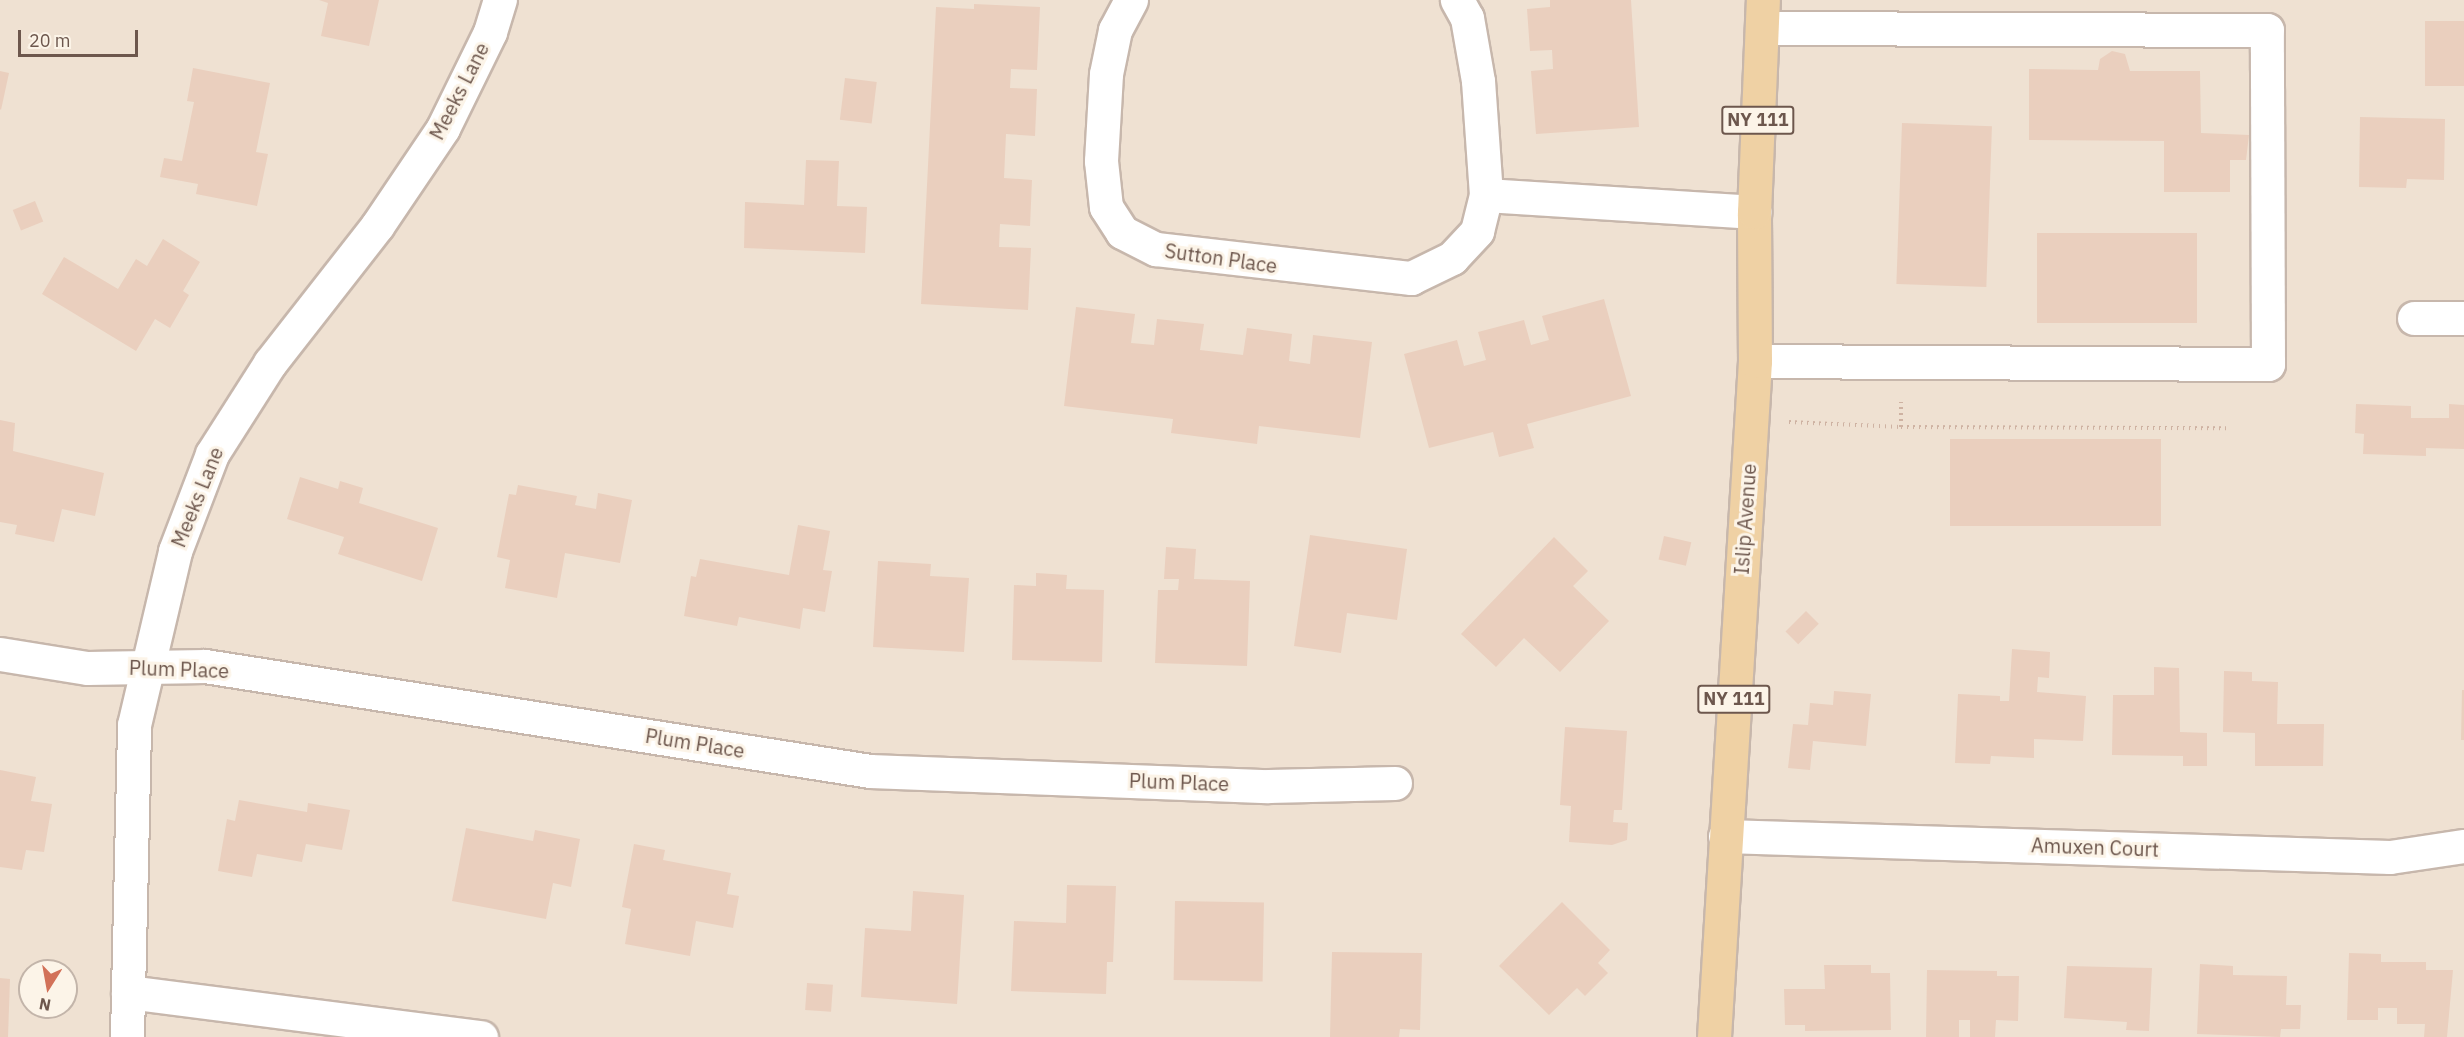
<!DOCTYPE html>
<html>
<head>
<meta charset="utf-8">
<style>
	body { margin:0 }
	#map { position:relative; width:2464px; height:1037px; overflow:hidden; background:#f8f0e3; font-family:"IBM Plex Sans",sans-serif }
	div>[style] { position:absolute }
	.residential>* { inset:0; background:#efe1d2 }
	.building>* { inset:0; background:#eacfbe; transform-origin:0 0 }
	.path>* { height:4px; margin-top:-2px; transform-origin:0; background:repeating-linear-gradient(90deg,#ceb2a2 0 1.5px,transparent 0 6px) }
	.roads { filter:drop-shadow(2px 0 #c7b7ac) drop-shadow(-2px 0 #c7b7ac) drop-shadow(0 2px #c7b7ac) drop-shadow(0 -2px #c7b7ac) }
	.minor>* { height:33px; margin:-16.5px; padding:0 16.5px; transform-origin:16.5px; border-radius:16.5px; background:#fff }
	.major>* { height:33px; margin:-16.5px; padding:0 16.5px; transform-origin:16.5px; border-radius:16.5px; background:#efd1a4 }
	span { translate:-50% -50%; white-space:nowrap; text-align:center; line-height:1.15; -webkit-text-stroke:6px #fcf4e8; paint-order:stroke }
	.shield-label span { padding:2px 4px; background:#fcf4e8; border:2px solid; border-radius:4px; -webkit-text-stroke-width:0 }
	.shield-label { font-size:18px; color:#6d574d; font-weight:700 }
	.street-label { font-size:20px; color:#6d574d }
	.north { position:absolute; left:18px; top:959px; width:60px; height:60px; box-sizing:border-box; background:#fcf4e8; border:2px solid #c3b5aa; border-radius:50%; rotate:191deg; font-size:16px; font-weight:700; line-height:24px; text-align:center; color:#6d574d }
	.north::after { content:''; display:block; margin:auto; width:21px; height:27px; background:#d27158; clip-path:polygon(50% 0,100% 100%,50% 72%,0 100%) }
	.scale { position:absolute; left:18px; top:30px; width:120px; height:27px; box-sizing:border-box; border:3px solid #6d574d; border-top:0; padding-left:8px; font-size:18px; line-height:21px; white-space:nowrap; color:#6d574d; -webkit-text-stroke:4px #fcf4e8; paint-order:stroke }
</style>
</head>
<body>
<div id="map">
	<div class="residential">
		<div style="clip-path:polygon(evenodd,0 0,2464px 0,2464px 1037px,0 1037px,0 0,30px 971px,66px 971px,66px 1007px,30px 1007px,30px 971px)"></div>
	</div>
	<div class="building">
		<div style="clip-path:polygon(319px 0,379px 0,369px 46px,321px 36px,328px 3px)"></div>
		<div style="clip-path:polygon(1550px 0,1631px 0,1639px 127px,1536px 134px,1531px 71px,1553px 69px,1552px 50px,1530px 51px,1527px 9px,1550px 7px)"></div>
		<div style="clip-path:polygon(974px 4px,1040px 7px,1037px 70px,1011px 69px,1010px 88px,1037px 89px,1035px 136px,1006px 134px,1004px 178px,1032px 180px,1030px 226px,1000px 224px,999px 247px,1031px 248px,1028px 310px,921px 304px,936px 7px,974px 9px)"></div>
		<div style="left:2425px;top:21px;width:39px;height:65px"></div>
		<div style="clip-path:polygon(2112px 51px,2125px 54px,2130px 71px,2200px 71px,2201px 133px,2249px 135px,2246px 160px,2230px 160px,2230px 192px,2164px 192px,2164px 141px,2029px 140px,2029px 69px,2098px 70px,2100px 59px)"></div>
		<div style="clip-path:polygon(193px 68px,270px 83px,256px 152px,268px 154px,257px 206px,196px 194px,198px 184px,160px 177px,164px 158px,182px 161px,194px 102px,187px 101px)"></div>
		<div style="clip-path:polygon(0 71px,9px 73px,1px 110px,0 109px)"></div>
		<div style="left:845px;top:78px;width:32px;height:42px;rotate:7deg"></div>
		<div style="clip-path:polygon(2360px 117px,2445px 119px,2444px 180px,2407px 179px,2406px 188px,2359px 187px)"></div>
		<div style="left:1902px;top:123px;width:90px;height:161px;rotate:2deg"></div>
		<div style="clip-path:polygon(806px 160px,839px 161px,837px 206px,867px 207px,865px 253px,744px 248px,745px 202px,804px 205px)"></div>
		<div style="left:35px;top:201px;width:22px;height:24px;rotate:68deg"></div>
		<div style="left:2037px;top:233px;width:160px;height:90px"></div>
		<div style="clip-path:polygon(163px 239px,200px 262px,183px 291px,189px 295px,170px 328px,155px 319px,136px 351px,42px 294px,64px 257px,118px 289px,136px 259px,147px 266px)"></div>
		<div style="clip-path:polygon(1604px 299px,1631px 396px,1527px 424px,1534px 448px,1499px 457px,1493px 432px,1429px 448px,1404px 354px,1457px 340px,1464px 366px,1486px 360px,1478px 332px,1524px 320px,1531px 345px,1549px 340px,1542px 316px)"></div>
		<div style="clip-path:polygon(1076px 307px,1135px 314px,1131px 343px,1154px 345px,1157px 319px,1204px 324px,1200px 350px,1243px 355px,1247px 328px,1292px 334px,1289px 361px,1310px 364px,1313px 335px,1372px 342px,1360px 438px,1259px 426px,1257px 444px,1171px 433px,1173px 419px,1064px 406px)"></div>
		<div style="clip-path:polygon(2356px 404px,2411px 406px,2411px 418px,2449px 418px,2449px 404px,2464px 405px,2464px 449px,2426px 448px,2426px 456px,2363px 454px,2364px 434px,2355px 433px)"></div>
		<div style="clip-path:polygon(0 420px,15px 423px,13px 451px,104px 473px,95px 516px,62px 509px,54px 542px,15px 534px,17px 525px,0 522px)"></div>
		<div style="left:1950px;top:439px;width:211px;height:87px"></div>
		<div style="clip-path:polygon(300px 477px,338px 489px,340px 481px,363px 488px,359px 503px,438px 528px,422px 581px,338px 554px,344px 537px,287px 519px)"></div>
		<div style="clip-path:polygon(518px 485px,577px 496px,575px 505px,596px 509px,598px 493px,632px 500px,620px 563px,565px 553px,557px 598px,505px 588px,510px 560px,497px 557px,509px 494px,516px 495px)"></div>
		<div style="clip-path:polygon(798px 525px,830px 531px,823px 570px,832px 571px,825px 612px,803px 608px,800px 629px,739px 617px,737px 626px,684px 616px,691px 576px,696px 577px,700px 559px,789px 575px)"></div>
		<div style="clip-path:polygon(1310px 535px,1407px 549px,1397px 620px,1347px 613px,1341px 653px,1294px 646px)"></div>
		<div style="left:1664px;top:536px;width:28px;height:24px;rotate:13deg"></div>
		<div style="clip-path:polygon(1554px 537px,1588px 571px,1573px 586px,1609px 621px,1560px 672px,1524px 638px,1496px 667px,1461px 634px)"></div>
		<div style="clip-path:polygon(1166px 547px,1196px 549px,1194px 579px,1250px 581px,1247px 666px,1155px 663px,1158px 590px,1178px 590px,1179px 579px,1164px 579px)"></div>
		<div style="clip-path:polygon(878px 561px,931px 564px,930px 576px,969px 578px,964px 652px,873px 647px)"></div>
		<div style="clip-path:polygon(1036px 573px,1067px 575px,1066px 589px,1104px 590px,1102px 662px,1012px 660px,1014px 585px,1036px 586px)"></div>
		<div style="left:1806px;top:611px;width:18px;height:29px;rotate:45deg"></div>
		<div style="clip-path:polygon(2012px 649px,2050px 652px,2049px 678px,2038px 677px,2037px 692px,2086px 696px,2083px 741px,2034px 739px,2034px 758px,1991px 756px,1990px 764px,1955px 763px,1958px 694px,2000px 696px,2000px 701px,2009px 701px)"></div>
		<div style="clip-path:polygon(2154px 667px,2179px 668px,2180px 732px,2207px 733px,2207px 766px,2183px 766px,2183px 756px,2112px 755px,2113px 695px,2154px 695px)"></div>
		<div style="clip-path:polygon(2224px 671px,2252px 672px,2252px 681px,2278px 682px,2277px 724px,2324px 724px,2323px 766px,2255px 766px,2255px 733px,2223px 732px)"></div>
		<div style="clip-path:polygon(2462px 690px,2464px 690px,2464px 740px,2461px 740px)"></div>
		<div style="clip-path:polygon(1834px 691px,1871px 694px,1866px 746px,1813px 741px,1810px 770px,1788px 768px,1793px 724px,1808px 725px,1810px 703px,1833px 705px)"></div>
		<div style="clip-path:polygon(1565px 727px,1627px 731px,1622px 810px,1614px 810px,1613px 822px,1628px 823px,1627px 840px,1612px 845px,1569px 842px,1571px 806px,1560px 805px)"></div>
		<div style="clip-path:polygon(0 770px,36px 777px,31px 801px,52px 804px,44px 852px,26px 850px,22px 870px,0 867px)"></div>
		<div style="clip-path:polygon(239px 800px,307px 812px,308px 803px,350px 810px,342px 850px,306px 844px,302px 862px,257px 854px,252px 877px,218px 871px,227px 819px,235px 821px)"></div>
		<div style="clip-path:polygon(466px 828px,533px 841px,535px 830px,580px 839px,571px 887px,553px 883px,546px 919px,452px 901px)"></div>
		<div style="clip-path:polygon(634px 844px,665px 850px,663px 860px,731px 873px,727px 894px,739px 896px,733px 928px,696px 921px,690px 956px,625px 944px,631px 909px,622px 907px)"></div>
		<div style="clip-path:polygon(1067px 885px,1116px 886px,1113px 962px,1107px 962px,1106px 994px,1011px 991px,1014px 921px,1066px 923px)"></div>
		<div style="clip-path:polygon(913px 891px,964px 895px,957px 1004px,861px 997px,865px 928px,911px 931px)"></div>
		<div style="left:1175px;top:901px;width:89px;height:79px;rotate:1deg"></div>
		<div style="clip-path:polygon(1562px 902px,1610px 950px,1598px 963px,1608px 973px,1585px 996px,1577px 988px,1549px 1015px,1499px 966px)"></div>
		<div style="clip-path:polygon(1332px 952px,1422px 953px,1420px 1030px,1400px 1029px,1399px 1037px,1330px 1037px)"></div>
		<div style="clip-path:polygon(2349px 953px,2381px 954px,2381px 962px,2426px 962px,2426px 970px,2453px 970px,2447px 1037px,2424px 1037px,2425px 1024px,2397px 1024px,2397px 1008px,2378px 1008px,2378px 1020px,2347px 1020px)"></div>
		<div style="clip-path:polygon(2200px 964px,2233px 966px,2233px 975px,2287px 976px,2286px 1005px,2301px 1005px,2300px 1029px,2281px 1029px,2280px 1037px,2197px 1034px)"></div>
		<div style="clip-path:polygon(1824px 965px,1871px 965px,1871px 973px,1890px 973px,1891px 1030px,1805px 1031px,1805px 1025px,1785px 1025px,1784px 989px,1825px 989px)"></div>
		<div style="clip-path:polygon(2067px 966px,2152px 968px,2149px 1031px,2126px 1030px,2127px 1022px,2064px 1018px)"></div>
		<div style="clip-path:polygon(1927px 970px,1997px 971px,1997px 976px,2019px 976px,2018px 1021px,1996px 1020px,1995px 1037px,1970px 1037px,1970px 1020px,1959px 1020px,1959px 1037px,1926px 1037px)"></div>
		<div style="clip-path:polygon(0 978px,10px 979px,8px 1037px,0 1037px)"></div>
		<div style="left:807px;top:983px;width:26px;height:27px;rotate:4deg"></div>
	</div>
	<div class="path">
		<div style="left:1789px;top:422px;width:112px;rotate:2.6deg"></div>
		<div style="left:1901px;top:427px;width:325px;rotate:0.2deg"></div>
		<div style="left:1901px;top:427px;width:29px;rotate:-90deg"></div>
	</div>
	<div class="roads">
		<div class="minor">
			<div style="left:1131px;top:0;width:34px;rotate:118deg"></div>
			<div style="left:1115px;top:30px;width:45px;rotate:101.6deg"></div>
			<div style="left:1106px;top:74px;width:87px;rotate:93.3deg"></div>
			<div style="left:1101px;top:161px;width:46px;rotate:83.8deg"></div>
			<div style="left:1106px;top:207px;width:30px;rotate:57deg"></div>
			<div style="left:1122px;top:232px;width:38px;rotate:27deg"></div>
			<div style="left:1156px;top:249px;width:257px;rotate:6.5deg"></div>
			<div style="left:1411px;top:278px;width:46px;rotate:-26deg"></div>
			<div style="left:1452px;top:258px;width:37px;rotate:-47deg"></div>
			<div style="left:1477px;top:231px;width:37px;rotate:-76deg"></div>
			<div style="left:1486px;top:195px;width:114px;rotate:-94deg"></div>
			<div style="left:1478px;top:81px;width:64px;rotate:-99.9deg"></div>
			<div style="left:1467px;top:18px;width:21px;rotate:-119deg"></div>
			<div style="left:1486px;top:195px;width:269px;rotate:3.6deg"></div>
			<div style="left:2414px;top:318px;width:50px"></div>
			<div style="left:1755px;top:361px;width:513px;rotate:0.34deg"></div>
			<div style="left:2268px;top:364px;width:334px;rotate:-90.2deg"></div>
			<div style="left:2267px;top:30px;width:505px;rotate:-179.77deg"></div>
			<div style="left:0;top:654px;width:88px;rotate:9.1deg"></div>
			<div style="left:87px;top:668px;width:118px;rotate:-1deg"></div>
			<div style="left:205px;top:666px;width:673px;rotate:8.97deg"></div>
			<div style="left:870px;top:771px;width:398px;rotate:2.2deg"></div>
			<div style="left:1268px;top:786px;width:127px;rotate:-1.4deg"></div>
			<div style="left:1725px;top:836px;width:665px;rotate:1.81deg"></div>
			<div style="left:2390px;top:857px;width:75px;rotate:-8.5deg"></div>
			<div style="left:128px;top:992px;width:356px;rotate:7.3deg"></div>
			<div style="left:127px;top:1037px;width:312px;rotate:-88.7deg"></div>
			<div style="left:134px;top:725px;width:179px;rotate:-76.7deg"></div>
			<div style="left:175px;top:551px;width:104px;rotate:-69.1deg"></div>
			<div style="left:212px;top:454px;width:108px;rotate:-57.5deg"></div>
			<div style="left:270px;top:363px;width:174px;rotate:-52deg"></div>
			<div style="left:377px;top:226px;width:118px;rotate:-56deg"></div>
			<div style="left:443px;top:128px;width:107px;rotate:-63.9deg"></div>
			<div style="left:490px;top:32px;width:34px;rotate:-73deg"></div>
		</div>
		<div class="major">
			<div style="left:1714px;top:1037px;width:677px;rotate:-86.53deg"></div>
			<div style="left:1755px;top:361px;width:149px;rotate:-90.4deg"></div>
			<div style="left:1754px;top:212px;width:212px;rotate:-87.6deg"></div>
		</div>
	</div>
	<div class="shield-label">
		<span style="left:1758px;top:120px">NY 111</span>
		<span style="left:1734px;top:699px">NY 111</span>
	</div>
	<div class="street-label">
		<span style="left:459px;top:91px;rotate:-63deg">Meeks Lane</span>
		<span style="left:1221px;top:258px;rotate:8deg">Sutton Place</span>
		<span style="left:197px;top:497px;rotate:-68deg">Meeks Lane</span>
		<span style="left:1745px;top:519px;rotate:-86deg">Islip Avenue</span>
		<span style="left:179px;top:669px;rotate:2deg">Plum Place</span>
		<span style="left:695px;top:743px;rotate:9deg">Plum Place</span>
		<span style="left:1179px;top:782px;rotate:2deg">Plum Place</span>
		<span style="left:2095px;top:847px;rotate:2deg">Amuxen Court</span>
	</div>
	<div class="north">N</div>
	<div class="scale">20 m</div>
</div>
</body>
</html>
